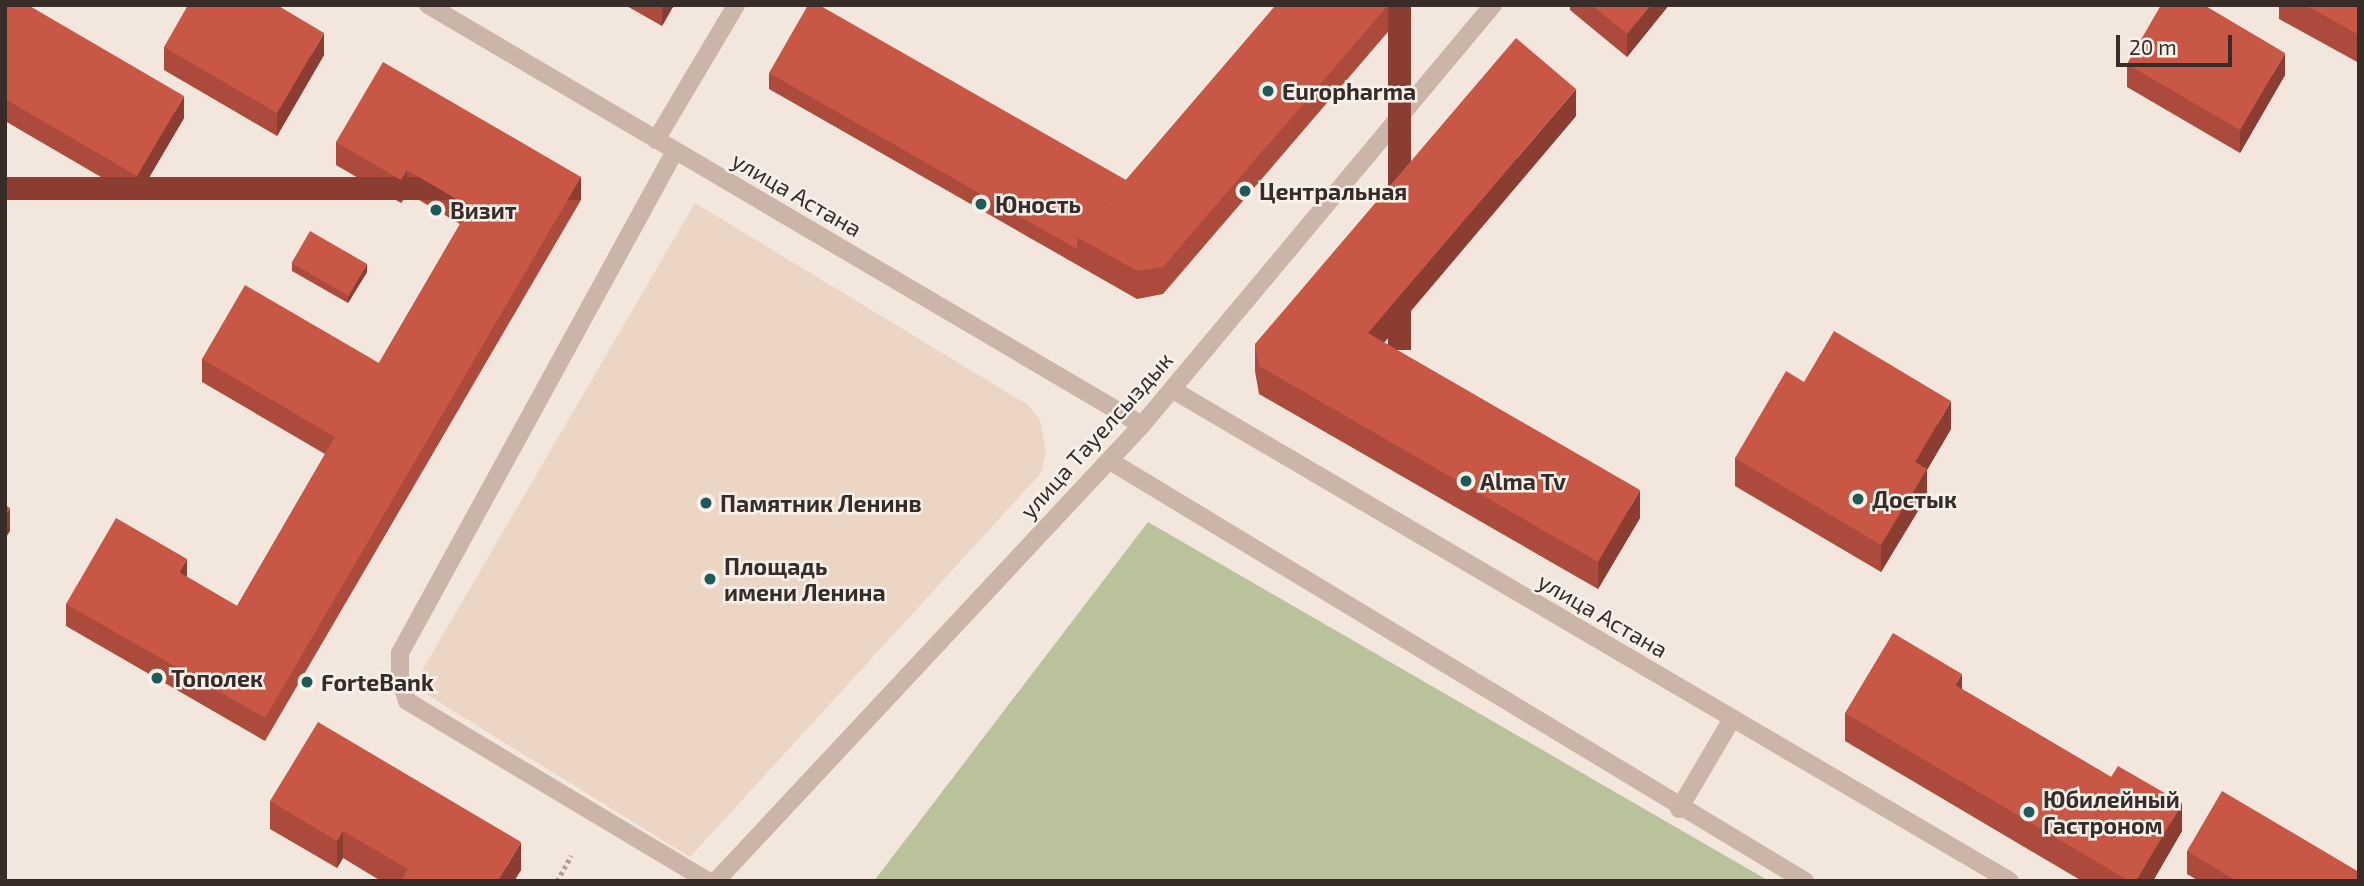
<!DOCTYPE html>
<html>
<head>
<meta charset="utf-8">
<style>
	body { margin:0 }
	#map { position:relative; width:2364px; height:886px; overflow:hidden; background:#f3e6dd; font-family:"Exo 2",sans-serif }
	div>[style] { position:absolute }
	.green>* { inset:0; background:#bac29c }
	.plaza>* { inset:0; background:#ebd5c4 }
	.path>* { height:4.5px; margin-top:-2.25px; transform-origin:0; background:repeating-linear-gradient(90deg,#b79e93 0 3.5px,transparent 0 7px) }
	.service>* { height:18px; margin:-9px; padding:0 9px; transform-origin:9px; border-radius:9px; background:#cbb5a8 }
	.minor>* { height:18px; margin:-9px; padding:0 9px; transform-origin:9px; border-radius:9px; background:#cbb5a8 }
	.tertiary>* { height:18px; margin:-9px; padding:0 9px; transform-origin:9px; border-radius:9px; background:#cbb5a8 }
	.wall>* { inset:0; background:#ac4b3c }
	.shaded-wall>* { inset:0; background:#8c3d31; transform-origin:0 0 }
	.building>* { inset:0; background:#c85746; transform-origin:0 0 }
	.dots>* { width:19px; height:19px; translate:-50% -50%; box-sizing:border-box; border:4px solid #faf1ea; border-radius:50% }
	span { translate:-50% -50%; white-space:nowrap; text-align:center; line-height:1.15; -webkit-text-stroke:5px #faf1ea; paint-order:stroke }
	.poi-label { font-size:23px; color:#382c29; font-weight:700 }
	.left { translate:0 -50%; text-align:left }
	.street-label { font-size:23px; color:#382c29 }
	.frame { position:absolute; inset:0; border:7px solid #382c29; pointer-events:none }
	.scale { position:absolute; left:2116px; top:35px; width:116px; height:32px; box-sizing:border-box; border:4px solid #382c29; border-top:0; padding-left:9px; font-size:21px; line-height:24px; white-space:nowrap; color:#382c29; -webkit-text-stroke:5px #faf1ea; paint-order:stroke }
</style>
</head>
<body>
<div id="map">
	<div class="green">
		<div style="clip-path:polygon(1148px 522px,1769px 881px,874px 881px)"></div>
	</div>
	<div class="plaza">
		<div style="clip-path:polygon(695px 203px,1028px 405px,1040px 420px,1046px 451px,1041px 473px,690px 857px,413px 686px)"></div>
	</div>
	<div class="path">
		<div style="left:557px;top:881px;width:29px;rotate:-61deg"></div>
	</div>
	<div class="service">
		<div style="left:656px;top:140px;width:157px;rotate:-59.3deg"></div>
		<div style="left:675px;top:151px;width:572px;rotate:118.71deg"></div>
		<div style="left:400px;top:653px;width:26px;rotate:90deg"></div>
		<div style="left:400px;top:679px;width:23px;rotate:72deg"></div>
		<div style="left:407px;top:701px;width:351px;rotate:30.9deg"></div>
		<div style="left:1679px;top:809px;width:104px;rotate:-59.5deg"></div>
	</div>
	<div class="minor">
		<div style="left:1173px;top:390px;width:970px;rotate:30.4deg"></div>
		<div style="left:1110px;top:461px;width:812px;rotate:31.15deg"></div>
	</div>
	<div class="tertiary">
		<div style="left:428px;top:5px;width:828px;rotate:30.47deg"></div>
		<div style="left:716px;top:881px;width:624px;rotate:-46.95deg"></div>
		<div style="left:1142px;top:425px;width:547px;rotate:-50.11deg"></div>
	</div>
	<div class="wall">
		<div style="clip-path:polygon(625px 5px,674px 5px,662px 26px)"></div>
		<div style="clip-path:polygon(1276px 5px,1411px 5px,1163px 294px,1137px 299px,769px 89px,769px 73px,1126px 180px)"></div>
		<div style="clip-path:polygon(1570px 5px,1669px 5px,1627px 57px,1570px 10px)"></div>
		<div style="clip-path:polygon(2279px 5px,2359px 5px,2359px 63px,2279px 19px)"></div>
		<div style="clip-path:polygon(5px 8px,184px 118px,137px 198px,5px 121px)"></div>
		<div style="clip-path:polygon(164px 47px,324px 55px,277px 136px,164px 70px)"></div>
		<div style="clip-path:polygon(2127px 64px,2285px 75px,2240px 153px,2127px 87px)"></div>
		<div style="clip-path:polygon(1576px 116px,1384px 343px,1640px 518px,1598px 589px,1259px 394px,1255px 371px,1255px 344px)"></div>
		<div style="clip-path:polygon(336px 142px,581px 200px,265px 741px,66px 626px,66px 604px,187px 577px,237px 606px,325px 454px,202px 382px,202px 359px,379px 363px,460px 224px,407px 193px,401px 203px,336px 165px)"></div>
		<div style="clip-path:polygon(292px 263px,367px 272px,348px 303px,292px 271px)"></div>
		<div style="clip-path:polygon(1804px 382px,1951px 429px,1927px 470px,1927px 496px,1881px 572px,1735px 486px,1735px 458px)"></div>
		<div style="clip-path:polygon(1962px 689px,2111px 777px,2182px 831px,2153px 881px,2082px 881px,1845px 741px,1845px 713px)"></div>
		<div style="clip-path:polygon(270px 801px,521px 870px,514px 881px,381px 881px,343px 858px,337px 868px,270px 829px)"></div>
		<div style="clip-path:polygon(2187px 851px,2359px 881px,2199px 881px,2187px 874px)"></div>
	</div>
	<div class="shaded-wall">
		<div style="clip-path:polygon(662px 5px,674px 5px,662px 26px)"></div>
		<div style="left:1388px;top:5px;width:23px;height:345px"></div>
		<div style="clip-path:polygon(1651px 5px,1669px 5px,1627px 57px,1627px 34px)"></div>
		<div style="clip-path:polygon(324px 33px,324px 55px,277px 136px,277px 113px)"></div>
		<div style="clip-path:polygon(2285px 53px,2285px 75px,2240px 153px,2240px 130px)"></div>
		<div style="clip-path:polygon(1576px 89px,1576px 116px,1368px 361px,1368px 333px)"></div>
		<div style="clip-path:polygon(184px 96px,184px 118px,137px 198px,137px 176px)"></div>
		<div style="clip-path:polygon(407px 170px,407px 193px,401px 203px,401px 180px)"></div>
		<div style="left:581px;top:177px;width:23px;height:627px;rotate:90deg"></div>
		<div style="clip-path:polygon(367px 264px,367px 272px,348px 303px,348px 295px)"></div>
		<div style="clip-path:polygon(1951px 401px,1951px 429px,1927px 470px,1927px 496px,1881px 572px,1881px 545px,1915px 462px)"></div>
		<div style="clip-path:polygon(1640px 490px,1640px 518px,1598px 589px,1598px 562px)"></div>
		<div style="clip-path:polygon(10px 508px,10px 531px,5px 539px,5px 516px)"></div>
		<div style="clip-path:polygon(187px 559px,187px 581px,179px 572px)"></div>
		<div style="clip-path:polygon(1962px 674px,1962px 702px,1955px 685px)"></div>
		<div style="clip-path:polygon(2182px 803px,2182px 831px,2153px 881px,2136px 881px)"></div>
		<div style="clip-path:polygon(343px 831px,343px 858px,337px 868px,337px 841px)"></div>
		<div style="clip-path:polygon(521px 842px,521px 870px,514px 881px,498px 881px)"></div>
	</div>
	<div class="building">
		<div style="clip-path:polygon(7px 5px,28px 5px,184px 96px,137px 176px,5px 99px,5px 8px)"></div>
		<div style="clip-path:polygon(188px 5px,277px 5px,324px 33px,277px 113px,164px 47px)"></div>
		<div style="clip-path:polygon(808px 5px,819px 5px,1126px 180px,1077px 237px,1077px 249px,769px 73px)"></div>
		<div style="clip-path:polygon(1276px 5px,1388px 5px,1163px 267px,1137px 271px,1077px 237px)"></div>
		<div style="clip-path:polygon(1592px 5px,1651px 5px,1627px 34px)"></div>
		<div style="clip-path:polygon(2161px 5px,2204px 5px,2285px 53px,2240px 130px,2127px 64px)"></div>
		<div style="clip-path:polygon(2305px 5px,2359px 5px,2359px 35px)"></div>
		<div style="clip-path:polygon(1516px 38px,1576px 89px,1368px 333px,1640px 490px,1598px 562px,1259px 366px,1255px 344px)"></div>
		<div style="clip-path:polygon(383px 62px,581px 177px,265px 718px,66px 604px,116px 518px,187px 559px,179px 572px,237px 606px,335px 437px,202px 359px,245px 285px,379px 363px,470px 207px,407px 170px,401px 180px,336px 142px)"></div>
		<div style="left:310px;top:231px;width:66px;height:37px;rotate:30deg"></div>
		<div style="clip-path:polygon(1834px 331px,1951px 401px,1915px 462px,1927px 469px,1881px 545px,1735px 458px,1786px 371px,1804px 382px)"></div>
		<div style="clip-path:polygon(5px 505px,10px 508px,5px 516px)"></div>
		<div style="clip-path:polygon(1893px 633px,1962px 674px,1955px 685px,2111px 777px,2118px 766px,2182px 803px,2136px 881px,2129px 881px,1845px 713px)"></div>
		<div style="clip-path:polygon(318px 722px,521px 842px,498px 881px,401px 881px,408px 869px,343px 831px,337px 841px,270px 801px)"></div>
		<div style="clip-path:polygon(2222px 791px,2359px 872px,2359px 881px,2237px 881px,2187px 851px)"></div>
	</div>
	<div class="dots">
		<div style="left:1268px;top:91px;background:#1d5a58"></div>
		<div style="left:1245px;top:191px;background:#1d5a58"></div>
		<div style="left:981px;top:204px;background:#1d5a58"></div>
		<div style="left:436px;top:210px;background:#1d5a58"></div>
		<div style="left:1466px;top:481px;background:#1d5a58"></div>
		<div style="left:1858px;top:499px;background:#1d5a58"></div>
		<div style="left:706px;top:503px;background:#1d5a58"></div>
		<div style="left:710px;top:579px;background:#1d5a58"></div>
		<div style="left:157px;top:678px;background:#1d5a58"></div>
		<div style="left:307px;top:682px;background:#1d5a58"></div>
		<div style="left:2029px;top:812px;background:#1d5a58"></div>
	</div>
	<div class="poi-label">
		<span class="left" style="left:1282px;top:91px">Europharma</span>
		<span class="left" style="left:1259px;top:191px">Центральная</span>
		<span class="left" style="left:995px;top:204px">Юность</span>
		<span class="left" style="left:450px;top:210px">Визит</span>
		<span class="left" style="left:1480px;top:481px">Alma Tv</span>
		<span class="left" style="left:1872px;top:499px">Достык</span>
		<span class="left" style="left:720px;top:503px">Памятник Ленинв</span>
		<span class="left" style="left:724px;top:579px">Площадь<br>имени Ленина</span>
		<span class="left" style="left:171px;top:678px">Тополек</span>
		<span class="left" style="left:321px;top:682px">ForteBank</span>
		<span class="left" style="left:2043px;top:812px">Юбилейный<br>Гастроном</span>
	</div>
	<div class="street-label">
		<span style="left:797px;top:194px;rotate:30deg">улица Астана</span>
		<span style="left:1096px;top:435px;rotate:-48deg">улица Тауелсыздык</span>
		<span style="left:1603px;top:615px;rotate:30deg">улица Астана</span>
	</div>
	<div class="frame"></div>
	<div class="scale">20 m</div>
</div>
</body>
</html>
